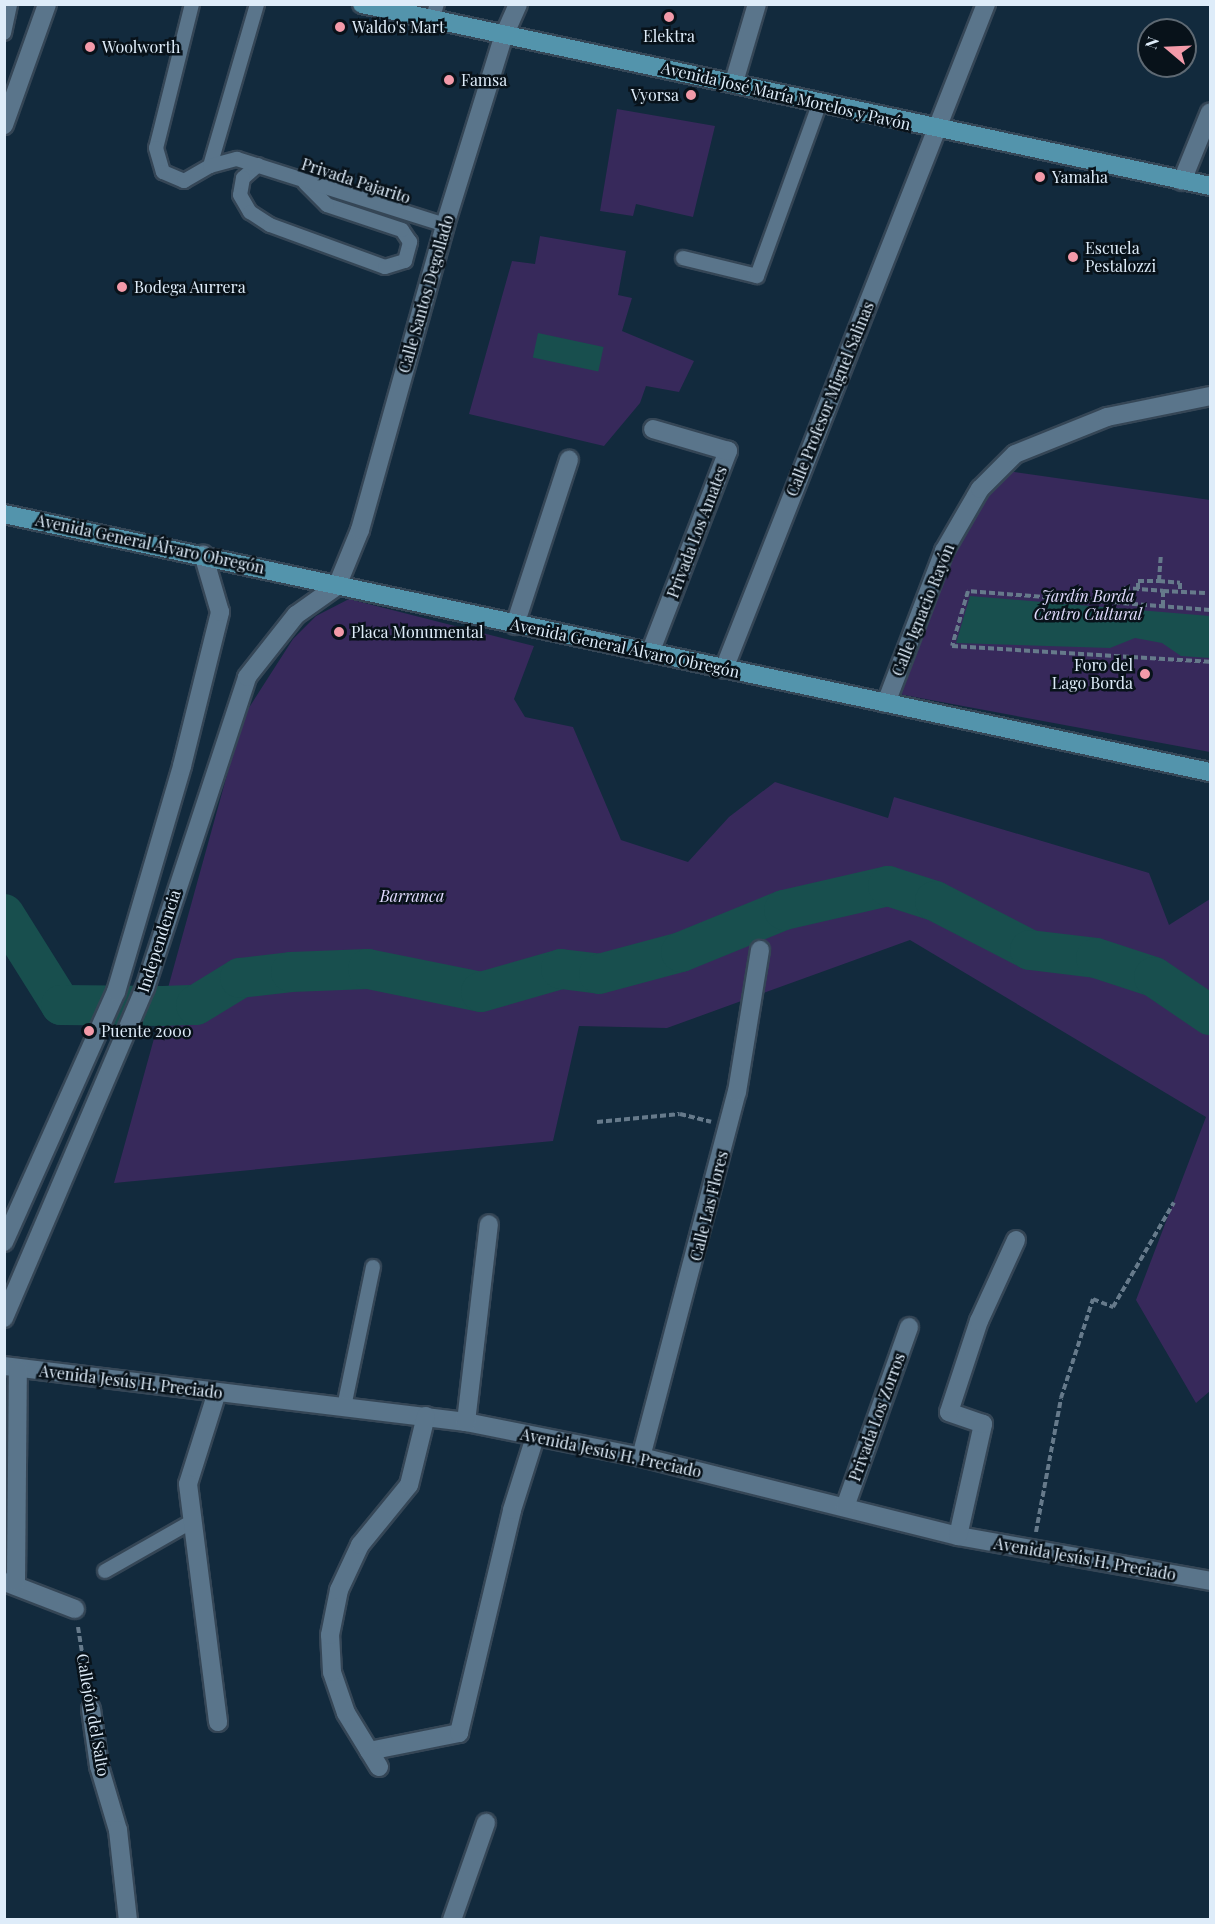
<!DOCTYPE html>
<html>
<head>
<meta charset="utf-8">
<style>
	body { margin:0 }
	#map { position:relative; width:1215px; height:1924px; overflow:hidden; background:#122a3d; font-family:"Playfair Display",serif }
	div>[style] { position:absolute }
	.green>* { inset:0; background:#37295b }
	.water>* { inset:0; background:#184f4e; transform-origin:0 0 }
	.river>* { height:40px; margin:-20px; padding:0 20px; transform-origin:20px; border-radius:20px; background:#184f4e }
	.path>* { height:4px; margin-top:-2px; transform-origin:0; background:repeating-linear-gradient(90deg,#667a8b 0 6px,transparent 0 9px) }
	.roads { filter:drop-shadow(2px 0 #354656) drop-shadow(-2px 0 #354656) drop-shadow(0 2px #354656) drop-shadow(0 -2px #354656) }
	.lane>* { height:14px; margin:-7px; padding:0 7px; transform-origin:7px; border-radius:7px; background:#5a758b }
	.street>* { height:18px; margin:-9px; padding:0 9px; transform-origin:9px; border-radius:9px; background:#5a758b }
	.secondary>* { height:18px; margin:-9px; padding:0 9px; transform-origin:9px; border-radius:9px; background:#5a758b }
	.primary>* { height:18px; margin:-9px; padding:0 9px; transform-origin:9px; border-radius:9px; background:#5394ac }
	.dots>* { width:16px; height:16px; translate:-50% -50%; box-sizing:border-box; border:3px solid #08121a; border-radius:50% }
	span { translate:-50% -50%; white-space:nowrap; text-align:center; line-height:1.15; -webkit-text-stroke:5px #08121a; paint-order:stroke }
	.poi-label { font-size:16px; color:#deecf9 }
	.left { translate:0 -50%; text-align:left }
	.right { translate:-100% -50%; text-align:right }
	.street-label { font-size:16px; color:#deecf9 }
	.park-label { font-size:16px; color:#e1dbfe; font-style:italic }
	.frame { position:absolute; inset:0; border:6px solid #deecf9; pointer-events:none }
	.north { position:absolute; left:1137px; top:18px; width:60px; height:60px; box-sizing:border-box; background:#08121a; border:2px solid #5e6973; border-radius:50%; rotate:289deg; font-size:16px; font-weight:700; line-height:24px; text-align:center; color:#deecf9 }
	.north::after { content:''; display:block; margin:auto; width:21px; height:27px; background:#f39aa9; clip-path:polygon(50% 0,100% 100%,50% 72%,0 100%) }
</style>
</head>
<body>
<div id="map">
	<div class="green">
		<div style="clip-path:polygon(617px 109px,715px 126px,693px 217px,636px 204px,633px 216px,600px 211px)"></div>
		<div style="clip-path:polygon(540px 236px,626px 251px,618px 295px,632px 298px,622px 331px,694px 361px,679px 392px,646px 386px,640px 403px,604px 446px,469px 414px,512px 261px,535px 264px)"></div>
		<div style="clip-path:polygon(1007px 471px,1210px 500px,1210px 752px,893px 693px,939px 574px,985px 489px)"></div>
		<div style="clip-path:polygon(349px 599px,534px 646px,514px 699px,525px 717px,573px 727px,621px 840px,688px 862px,729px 817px,775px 782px,888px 818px,894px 797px,1149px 873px,1169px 925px,1210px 899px,1210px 1391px,1196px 1403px,1136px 1300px,1206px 1117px,910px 940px,667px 1028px,579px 1026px,553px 1141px,114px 1183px,243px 717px,293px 639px,316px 616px)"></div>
	</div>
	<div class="water">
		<div style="left:538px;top:333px;width:67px;height:25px;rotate:12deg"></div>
		<div style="clip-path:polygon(970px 596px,1210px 616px,1210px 658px,1181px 656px,1162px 643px,1135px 638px,1110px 648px,956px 643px)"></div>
	</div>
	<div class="river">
		<div style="left:4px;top:914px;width:107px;rotate:57.9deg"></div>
		<div style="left:61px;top:1005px;width:102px;rotate:0.6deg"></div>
		<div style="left:163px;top:1006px;width:33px;rotate:-2deg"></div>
		<div style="left:196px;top:1005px;width:52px;rotate:-31.5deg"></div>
		<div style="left:240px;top:978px;width:51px;rotate:-6.7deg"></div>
		<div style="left:291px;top:972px;width:77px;rotate:-2.2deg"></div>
		<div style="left:368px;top:969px;width:115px;rotate:11.5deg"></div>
		<div style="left:481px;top:992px;width:83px;rotate:-16deg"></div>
		<div style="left:561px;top:969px;width:38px;rotate:7deg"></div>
		<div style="left:599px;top:974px;width:85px;rotate:-15deg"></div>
		<div style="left:681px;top:952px;width:111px;rotate:-22.2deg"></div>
		<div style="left:784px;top:910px;width:107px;rotate:-13deg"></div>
		<div style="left:888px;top:886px;width:49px;rotate:17.7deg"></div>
		<div style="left:935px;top:901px;width:107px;rotate:27.3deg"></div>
		<div style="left:1030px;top:950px;width:66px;rotate:6.9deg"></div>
		<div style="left:1096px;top:958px;width:61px;rotate:18.1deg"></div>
		<div style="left:1154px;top:977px;width:68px;rotate:34.2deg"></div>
	</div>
	<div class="path">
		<div style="left:1159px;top:581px;width:27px;rotate:-86deg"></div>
		<div style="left:1124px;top:588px;width:39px;rotate:4deg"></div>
		<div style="left:1163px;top:591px;width:15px;rotate:90deg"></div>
		<div style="left:1138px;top:589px;width:8px;rotate:-90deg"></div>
		<div style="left:1138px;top:581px;width:21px"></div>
		<div style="left:1159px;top:581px;width:21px;rotate:5deg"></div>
		<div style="left:1180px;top:583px;width:8px;rotate:90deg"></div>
		<div style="left:1163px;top:591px;width:42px;rotate:2.7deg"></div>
		<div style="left:1210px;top:610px;width:243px;rotate:-175.5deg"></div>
		<div style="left:968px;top:591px;width:57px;rotate:106.2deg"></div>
		<div style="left:952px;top:646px;width:258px;rotate:3.5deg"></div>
		<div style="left:597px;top:1122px;width:83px;rotate:-5.5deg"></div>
		<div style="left:680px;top:1114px;width:32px;rotate:14deg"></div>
		<div style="left:1036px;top:1532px;width:136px;rotate:-79.4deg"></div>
		<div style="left:1061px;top:1398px;width:104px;rotate:-72.1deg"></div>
		<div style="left:1093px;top:1299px;width:22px;rotate:22deg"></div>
		<div style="left:1113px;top:1307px;width:121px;rotate:-59.8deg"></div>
		<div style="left:78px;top:1627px;width:64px;rotate:81deg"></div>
	</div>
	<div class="roads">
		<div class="lane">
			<div style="left:192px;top:4px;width:148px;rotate:104deg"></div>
			<div style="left:156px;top:148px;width:25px;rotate:74deg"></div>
			<div style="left:163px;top:172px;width:23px;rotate:23deg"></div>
			<div style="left:184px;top:181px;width:30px;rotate:-30deg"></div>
			<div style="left:210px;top:166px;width:169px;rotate:-73.8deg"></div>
			<div style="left:432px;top:20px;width:17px;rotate:-73deg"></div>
			<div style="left:4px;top:33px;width:30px;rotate:-78deg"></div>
			<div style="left:258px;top:165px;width:20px;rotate:139deg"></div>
			<div style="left:243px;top:178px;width:17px;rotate:100deg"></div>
			<div style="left:240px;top:195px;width:20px;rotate:60deg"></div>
			<div style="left:250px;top:212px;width:24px;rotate:33deg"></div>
			<div style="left:270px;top:225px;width:122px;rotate:20.1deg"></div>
			<div style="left:385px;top:267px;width:21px;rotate:-17deg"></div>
			<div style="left:405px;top:261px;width:20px;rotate:-75deg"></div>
			<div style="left:410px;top:242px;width:14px;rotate:-124deg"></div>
			<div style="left:402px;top:230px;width:79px;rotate:-161.6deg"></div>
			<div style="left:327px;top:205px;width:31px;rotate:-135deg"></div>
			<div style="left:210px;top:166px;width:28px;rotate:-15deg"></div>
			<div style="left:237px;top:159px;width:218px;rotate:17.6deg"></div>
			<div style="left:683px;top:258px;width:76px;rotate:13.7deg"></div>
			<div style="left:757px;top:276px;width:182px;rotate:-70.1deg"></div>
			<div style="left:344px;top:1407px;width:143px;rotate:-78.3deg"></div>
			<div style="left:105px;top:1571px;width:97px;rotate:-29.7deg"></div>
		</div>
		<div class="street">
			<div style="left:734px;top:82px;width:81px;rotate:-73.6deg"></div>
			<div style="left:4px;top:125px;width:128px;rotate:-70.4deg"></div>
			<div style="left:1182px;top:181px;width:74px;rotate:-67.9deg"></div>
			<div style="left:515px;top:625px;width:174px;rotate:-71.9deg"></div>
			<div style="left:650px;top:653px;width:217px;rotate:-68.9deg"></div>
			<div style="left:728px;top:451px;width:78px;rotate:-163.7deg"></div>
			<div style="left:724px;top:669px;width:715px;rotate:-68.5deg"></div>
			<div style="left:4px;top:1366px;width:465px;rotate:6.9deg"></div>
			<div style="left:466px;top:1422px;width:178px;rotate:11.3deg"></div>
			<div style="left:641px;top:1457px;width:327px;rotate:14deg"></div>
			<div style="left:958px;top:1536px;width:256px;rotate:10.1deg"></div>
			<div style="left:217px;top:1392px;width:96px;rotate:107.5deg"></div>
			<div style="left:188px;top:1484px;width:240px;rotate:82.8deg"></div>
			<div style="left:466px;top:1422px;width:199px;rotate:-83.4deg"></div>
			<div style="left:641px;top:1457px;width:377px;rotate:-75.3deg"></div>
			<div style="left:737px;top:1092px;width:144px;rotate:-80.8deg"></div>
			<div style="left:845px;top:1507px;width:191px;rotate:-70.4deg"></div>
			<div style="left:958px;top:1536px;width:115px;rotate:-77.4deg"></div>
			<div style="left:983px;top:1424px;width:36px;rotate:-161deg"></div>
			<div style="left:949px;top:1412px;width:96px;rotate:-71.8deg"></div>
			<div style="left:979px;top:1321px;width:89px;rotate:-65.4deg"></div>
			<div style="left:5px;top:1582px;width:75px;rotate:21.1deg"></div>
			<div style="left:16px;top:1582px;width:213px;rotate:-89.5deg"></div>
			<div style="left:91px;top:1709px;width:58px;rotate:82deg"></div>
			<div style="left:99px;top:1766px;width:67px;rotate:73.5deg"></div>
			<div style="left:118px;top:1830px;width:91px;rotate:83.7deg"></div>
			<div style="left:369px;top:1751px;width:92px;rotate:-11.3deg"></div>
			<div style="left:459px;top:1733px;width:229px;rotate:-76.6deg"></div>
			<div style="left:512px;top:1510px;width:77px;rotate:-72.5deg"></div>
			<div style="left:379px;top:1767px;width:63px;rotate:-121.4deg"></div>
			<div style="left:346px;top:1713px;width:43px;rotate:-108.9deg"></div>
			<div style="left:332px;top:1672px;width:37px;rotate:-93deg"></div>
			<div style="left:330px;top:1635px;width:46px;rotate:-78.7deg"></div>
			<div style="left:339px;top:1590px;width:50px;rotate:-65deg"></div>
			<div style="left:360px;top:1545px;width:77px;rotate:-50.8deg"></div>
			<div style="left:409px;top:1485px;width:71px;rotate:-76.2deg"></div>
			<div style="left:452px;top:1920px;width:103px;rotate:-70.7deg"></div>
		</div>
		<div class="secondary">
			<div style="left:886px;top:703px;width:163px;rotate:-69.1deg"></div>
			<div style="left:944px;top:551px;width:72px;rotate:-59.9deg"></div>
			<div style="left:980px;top:489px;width:49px;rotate:-45deg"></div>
			<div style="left:1015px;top:454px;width:99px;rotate:-21.9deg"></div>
			<div style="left:1107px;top:417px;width:105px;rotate:-11.5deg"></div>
			<div style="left:4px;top:1242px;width:274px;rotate:-65.9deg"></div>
			<div style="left:116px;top:992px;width:235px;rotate:-73.7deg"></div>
			<div style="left:182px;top:766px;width:159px;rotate:-76.1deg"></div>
			<div style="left:220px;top:612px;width:60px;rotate:-106.3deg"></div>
			<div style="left:4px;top:1318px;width:359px;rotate:-66.9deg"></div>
			<div style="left:145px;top:988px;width:327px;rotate:-71.8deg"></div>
			<div style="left:247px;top:677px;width:79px;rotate:-51.7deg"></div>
			<div style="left:296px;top:615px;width:50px;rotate:-35.3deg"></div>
			<div style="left:337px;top:586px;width:61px;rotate:-67.7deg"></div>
			<div style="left:360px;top:530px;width:317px;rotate:-74.4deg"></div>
			<div style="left:445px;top:225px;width:196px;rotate:-72.8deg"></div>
			<div style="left:503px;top:38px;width:37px;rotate:-66deg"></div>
		</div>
		<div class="primary">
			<div style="left:362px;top:4px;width:867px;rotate:12.11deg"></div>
			<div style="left:4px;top:514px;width:1233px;rotate:12.08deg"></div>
		</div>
	</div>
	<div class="dots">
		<div style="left:669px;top:17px;background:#f39aa9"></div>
		<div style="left:340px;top:27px;background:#f39aa9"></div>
		<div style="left:90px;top:47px;background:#f39aa9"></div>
		<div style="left:449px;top:80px;background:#f39aa9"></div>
		<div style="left:691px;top:95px;background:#f39aa9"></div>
		<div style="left:1040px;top:177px;background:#f39aa9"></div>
		<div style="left:1073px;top:257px;background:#f39aa9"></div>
		<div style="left:122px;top:287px;background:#f39aa9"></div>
		<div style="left:339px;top:632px;background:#f39aa9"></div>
		<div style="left:1145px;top:674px;background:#f39aa9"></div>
		<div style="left:89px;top:1031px;background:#f39aa9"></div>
	</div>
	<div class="poi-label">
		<span class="left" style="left:352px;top:27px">Waldo's Mart</span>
		<span style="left:669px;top:36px">Elektra</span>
		<span class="left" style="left:102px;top:47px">Woolworth</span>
		<span class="left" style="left:461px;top:80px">Famsa</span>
		<span class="right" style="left:679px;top:95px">Vyorsa</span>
		<span class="left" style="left:1052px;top:177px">Yamaha</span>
		<span class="left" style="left:1085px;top:257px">Escuela<br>Pestalozzi</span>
		<span class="left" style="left:134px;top:287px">Bodega Aurrera</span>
		<span class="left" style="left:351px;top:632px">Placa Monumental</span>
		<span class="right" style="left:1133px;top:674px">Foro del<br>Lago Borda</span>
		<span class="left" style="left:101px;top:1031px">Puente 2000</span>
	</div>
	<div class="street-label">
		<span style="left:786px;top:96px;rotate:13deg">Avenida José María Morelos y Pavón</span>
		<span style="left:356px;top:181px;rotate:18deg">Privada Pajarito</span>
		<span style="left:426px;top:294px;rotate:-74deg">Calle Santos Degollado</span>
		<span style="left:830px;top:399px;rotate:-68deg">Calle Profesor Miguel Salinas</span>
		<span style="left:697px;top:532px;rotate:-69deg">Privada Los Amates</span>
		<span style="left:150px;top:544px;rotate:12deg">Avenida General Álvaro Obregón</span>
		<span style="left:923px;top:610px;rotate:-68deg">Calle Ignacio Rayón</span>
		<span style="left:625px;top:648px;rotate:12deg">Avenida General Álvaro Obregón</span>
		<span style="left:159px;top:941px;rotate:-72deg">Independencia</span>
		<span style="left:709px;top:1206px;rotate:-76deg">Calle Las Flores</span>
		<span style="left:131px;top:1382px;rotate:7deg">Avenida Jesús H. Preciado</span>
		<span style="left:877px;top:1417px;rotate:-70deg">Privada Los Zorros</span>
		<span style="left:611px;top:1453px;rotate:12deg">Avenida Jesús H. Preciado</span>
		<span style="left:1085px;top:1559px;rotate:10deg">Avenida Jesús H. Preciado</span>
		<span style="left:93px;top:1715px;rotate:80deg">Callejón del Salto</span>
	</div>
	<div class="park-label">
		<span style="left:1088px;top:605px">Jardín Borda<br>Centro Cultural</span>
		<span style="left:412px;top:896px">Barranca</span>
	</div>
	<div class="frame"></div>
	<div class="north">N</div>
</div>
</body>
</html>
